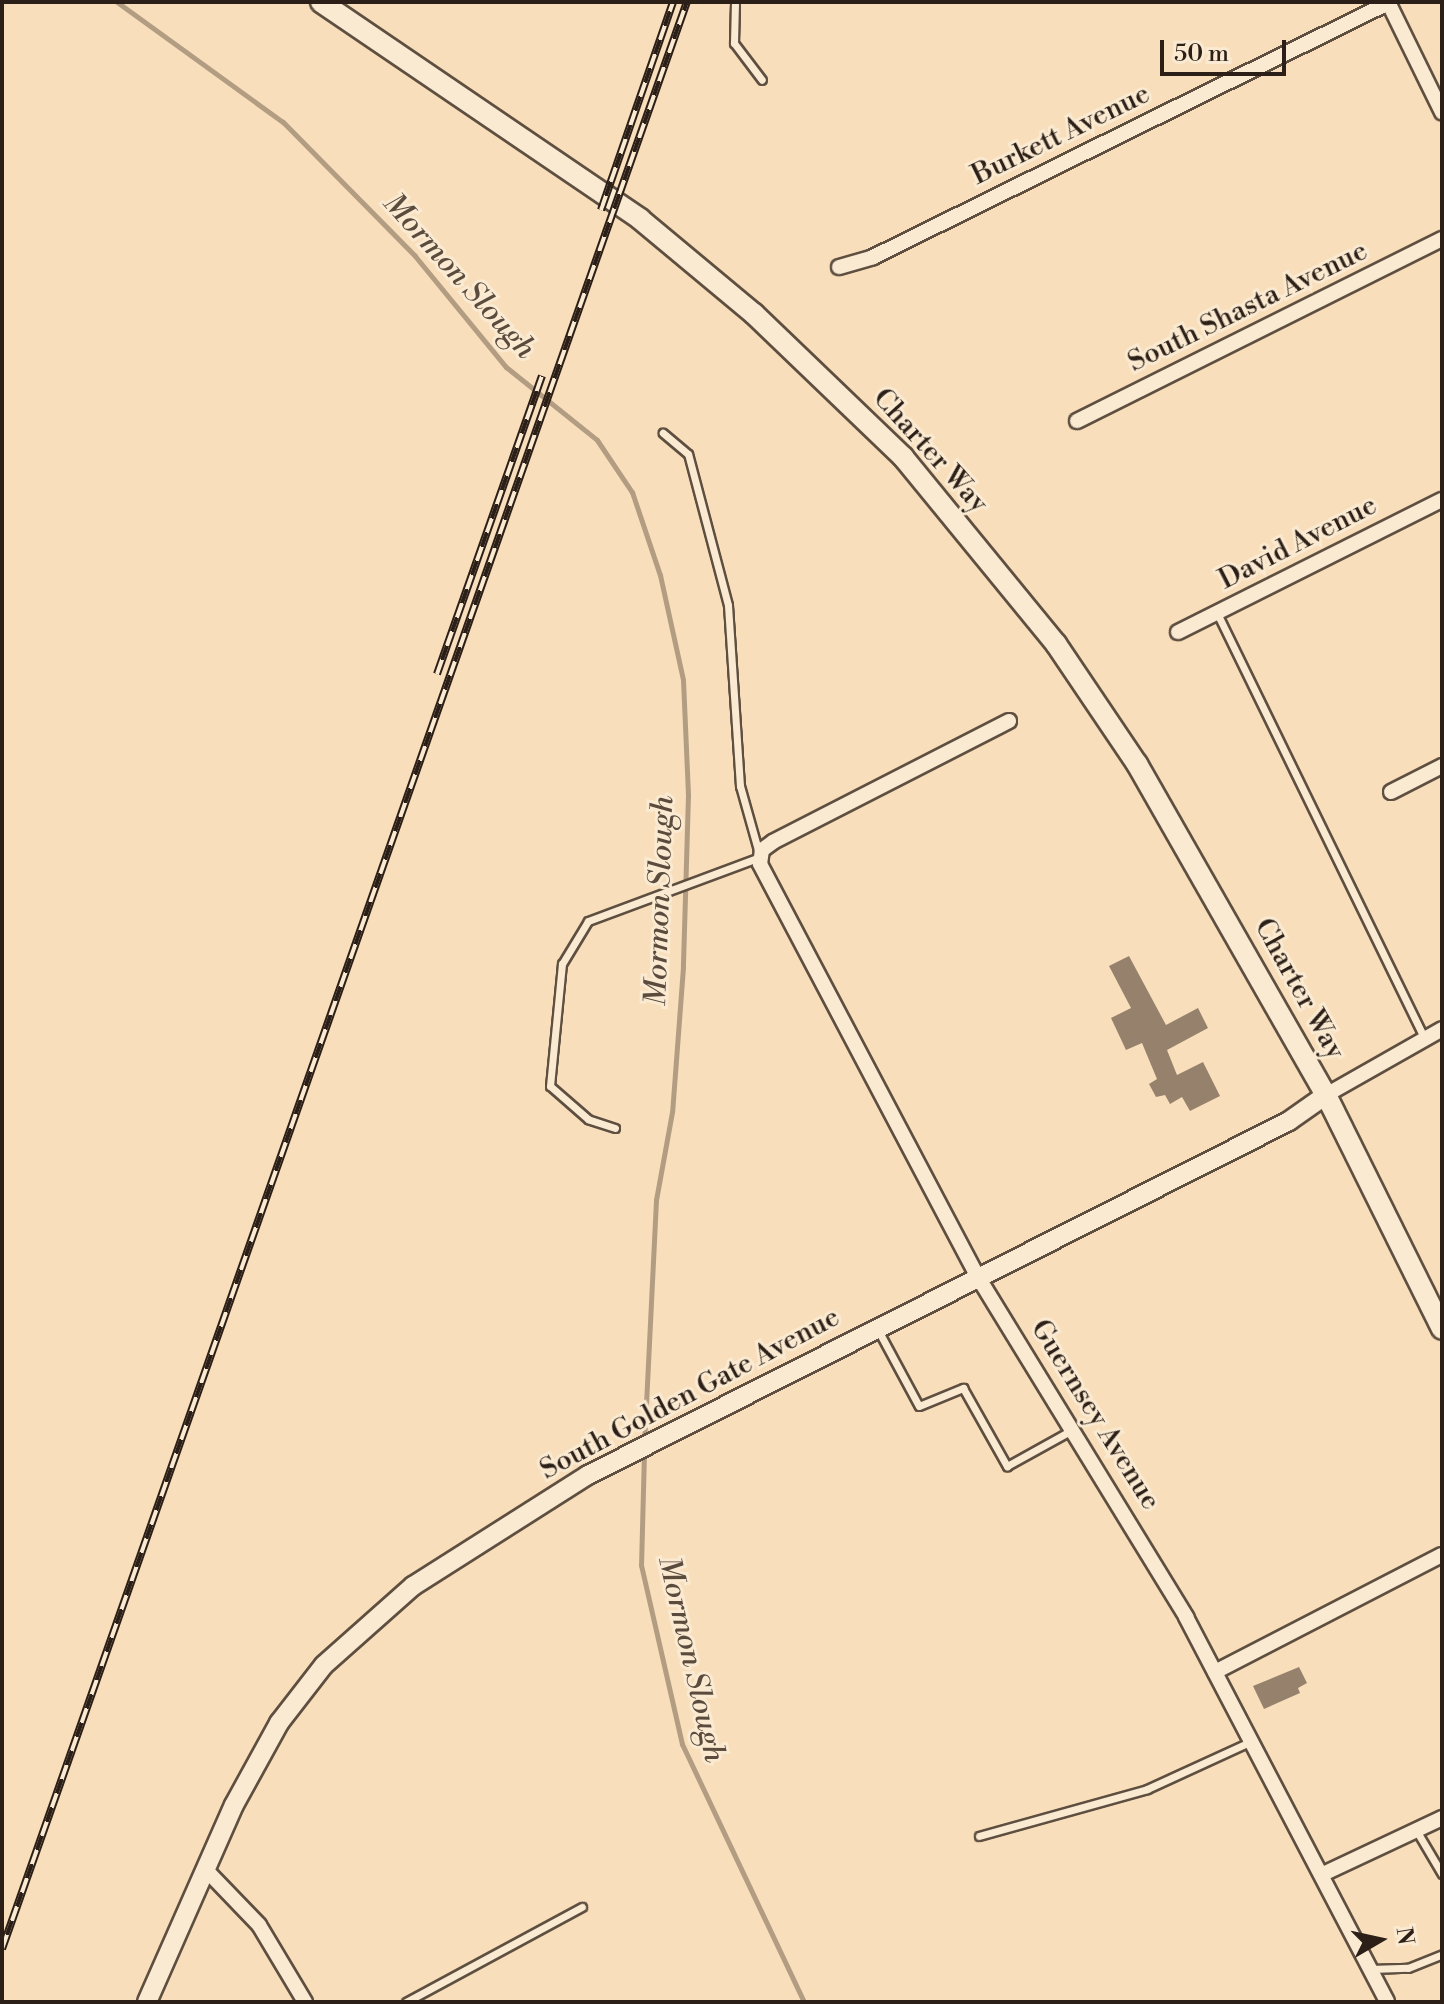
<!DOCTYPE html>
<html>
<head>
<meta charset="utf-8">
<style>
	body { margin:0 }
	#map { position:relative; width:1444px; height:2004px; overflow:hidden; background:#f8deba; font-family:"Libre Bodoni",serif }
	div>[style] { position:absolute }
	.stream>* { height:5px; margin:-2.5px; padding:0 2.5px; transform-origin:2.5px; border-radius:2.5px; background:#b29d83 }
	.building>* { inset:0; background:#96826c }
	.roads { filter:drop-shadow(2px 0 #5e4f40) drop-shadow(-2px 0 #5e4f40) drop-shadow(0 2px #5e4f40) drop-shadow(0 -2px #5e4f40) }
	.service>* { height:7px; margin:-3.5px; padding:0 3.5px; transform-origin:3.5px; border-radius:3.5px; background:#faead2 }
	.minor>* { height:14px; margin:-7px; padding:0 7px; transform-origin:7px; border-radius:7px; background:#faead2 }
	.tertiary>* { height:18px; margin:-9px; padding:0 9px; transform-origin:9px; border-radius:9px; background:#faead2 }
	.secondary>* { height:20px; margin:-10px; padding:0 10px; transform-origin:10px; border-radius:10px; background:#faead2 }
	.rail>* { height:8px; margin-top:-4px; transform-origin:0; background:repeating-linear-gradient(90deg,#faead2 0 15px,#2b1f17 0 30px); box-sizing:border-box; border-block:2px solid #2b1f17 }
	span { translate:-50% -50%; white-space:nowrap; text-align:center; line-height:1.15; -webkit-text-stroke:6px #faead2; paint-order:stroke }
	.street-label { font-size:28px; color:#2b1f17 }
	.water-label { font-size:30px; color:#5a4b3d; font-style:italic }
	.frame { position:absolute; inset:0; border:4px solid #2b1f17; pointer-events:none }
	.north { position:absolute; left:1340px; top:1900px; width:80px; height:80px; -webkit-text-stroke:6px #faead2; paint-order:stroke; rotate:81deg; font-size:22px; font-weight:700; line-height:32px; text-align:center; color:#2b1f17 }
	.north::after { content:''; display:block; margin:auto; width:28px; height:36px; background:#2b1f17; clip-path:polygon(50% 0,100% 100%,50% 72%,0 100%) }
	.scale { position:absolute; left:1160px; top:40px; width:126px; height:36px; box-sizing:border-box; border:4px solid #2b1f17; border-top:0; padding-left:10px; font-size:24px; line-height:28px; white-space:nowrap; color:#2b1f17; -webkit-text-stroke:6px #faead2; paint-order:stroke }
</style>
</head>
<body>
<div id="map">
	<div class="stream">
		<div style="left:117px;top:2px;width:205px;rotate:35.9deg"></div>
		<div style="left:283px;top:122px;width:188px;rotate:45.4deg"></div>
		<div style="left:415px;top:256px;width:144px;rotate:50.7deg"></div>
		<div style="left:506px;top:367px;width:117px;rotate:38.7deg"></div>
		<div style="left:597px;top:440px;width:63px;rotate:56.1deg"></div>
		<div style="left:632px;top:492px;width:88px;rotate:71.4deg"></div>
		<div style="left:660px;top:575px;width:107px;rotate:77.6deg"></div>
		<div style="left:683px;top:680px;width:115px;rotate:87.5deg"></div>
		<div style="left:688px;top:795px;width:172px;rotate:91.7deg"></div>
		<div style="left:683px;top:967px;width:145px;rotate:94.3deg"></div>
		<div style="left:672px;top:1112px;width:89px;rotate:100.3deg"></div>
		<div style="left:656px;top:1200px;width:242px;rotate:92.8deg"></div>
		<div style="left:644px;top:1452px;width:113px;rotate:91.5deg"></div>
		<div style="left:641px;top:1565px;width:184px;rotate:77.1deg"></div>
		<div style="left:682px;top:1744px;width:285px;rotate:64.7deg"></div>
	</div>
	<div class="building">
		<div style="clip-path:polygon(1129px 956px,1166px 1025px,1198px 1008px,1208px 1028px,1167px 1050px,1177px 1075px,1203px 1062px,1220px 1096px,1190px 1111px,1182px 1097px,1170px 1104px,1165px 1095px,1156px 1097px,1149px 1084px,1157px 1079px,1142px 1043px,1126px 1050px,1111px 1018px,1131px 1008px,1109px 966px)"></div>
		<div style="clip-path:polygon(1299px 1667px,1307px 1683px,1298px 1688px,1300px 1693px,1264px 1709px,1253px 1686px)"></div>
	</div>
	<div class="roads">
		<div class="service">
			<div style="left:735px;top:2px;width:41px;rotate:91.4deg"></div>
			<div style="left:734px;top:43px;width:46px;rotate:52.9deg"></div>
			<div style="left:1217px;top:613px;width:473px;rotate:64deg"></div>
			<div style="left:615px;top:1128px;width:28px;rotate:-162deg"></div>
			<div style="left:588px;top:1119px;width:50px;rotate:-139deg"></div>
			<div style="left:550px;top:1086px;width:123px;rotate:-84.4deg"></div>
			<div style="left:562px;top:964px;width:50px;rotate:-58.8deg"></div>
			<div style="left:588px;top:921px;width:184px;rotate:-20.4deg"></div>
			<div style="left:760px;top:857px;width:74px;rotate:-105.7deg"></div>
			<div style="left:740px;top:786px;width:181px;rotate:-93.8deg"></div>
			<div style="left:728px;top:605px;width:156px;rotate:-104.8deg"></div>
			<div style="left:688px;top:454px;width:33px;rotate:-140deg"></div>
			<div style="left:878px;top:1330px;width:86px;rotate:61.7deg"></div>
			<div style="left:919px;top:1406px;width:48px;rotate:-22.2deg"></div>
			<div style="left:963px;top:1388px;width:90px;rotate:60.6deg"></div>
			<div style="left:1007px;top:1466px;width:74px;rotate:-29deg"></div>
			<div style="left:1416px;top:1830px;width:51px;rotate:59.4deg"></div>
			<div style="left:979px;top:1836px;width:174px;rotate:-15.6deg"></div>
			<div style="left:1147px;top:1789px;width:115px;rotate:-24.6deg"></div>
			<div style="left:1370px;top:1969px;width:38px;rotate:-2deg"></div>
			<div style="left:1408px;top:1968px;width:37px;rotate:-22deg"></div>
			<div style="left:406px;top:2002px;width:200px;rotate:-28.4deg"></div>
		</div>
		<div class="minor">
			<div style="left:1388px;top:2px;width:123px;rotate:63.9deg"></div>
			<div style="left:839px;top:267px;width:35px;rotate:-16deg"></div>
			<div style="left:873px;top:257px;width:576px;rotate:-26.25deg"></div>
			<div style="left:1077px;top:421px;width:408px;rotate:-26.5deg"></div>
			<div style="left:1178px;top:632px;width:295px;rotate:-26.6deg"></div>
			<div style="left:1009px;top:721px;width:265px;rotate:152.9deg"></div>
			<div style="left:773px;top:842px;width:14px;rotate:144deg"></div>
			<div style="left:762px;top:850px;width:14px;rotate:98deg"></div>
			<div style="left:760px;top:864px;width:467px;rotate:62.2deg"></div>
			<div style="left:978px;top:1277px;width:399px;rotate:58.5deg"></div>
			<div style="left:1186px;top:1617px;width:434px;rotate:62.4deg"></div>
			<div style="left:1391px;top:792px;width:57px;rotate:-27deg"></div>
			<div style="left:1326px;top:1095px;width:133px;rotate:-29.6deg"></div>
			<div style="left:1215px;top:1672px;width:255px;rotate:-27.3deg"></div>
			<div style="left:209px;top:1873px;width:72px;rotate:46.1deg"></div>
			<div style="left:259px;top:1925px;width:90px;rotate:59.1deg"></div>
			<div style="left:1323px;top:1874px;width:132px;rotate:-25.2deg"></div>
		</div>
		<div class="tertiary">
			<div style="left:147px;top:2002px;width:215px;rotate:-66.2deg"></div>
			<div style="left:234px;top:1805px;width:94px;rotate:-61.2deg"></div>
			<div style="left:279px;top:1723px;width:73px;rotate:-52.2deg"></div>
			<div style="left:324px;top:1665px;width:119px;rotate:-41.6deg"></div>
			<div style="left:413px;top:1586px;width:207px;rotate:-32.4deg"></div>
			<div style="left:588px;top:1475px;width:785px;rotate:-26.79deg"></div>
			<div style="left:1289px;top:1121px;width:45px;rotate:-35.1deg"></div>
		</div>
		<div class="secondary">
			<div style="left:321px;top:2px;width:386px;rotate:34.2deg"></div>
			<div style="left:640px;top:219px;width:148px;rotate:39.8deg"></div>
			<div style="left:754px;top:314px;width:207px;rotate:43.8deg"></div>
			<div style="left:903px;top:457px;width:242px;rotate:50.7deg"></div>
			<div style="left:1056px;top:644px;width:145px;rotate:56deg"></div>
			<div style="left:1137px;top:764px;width:381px;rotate:60.3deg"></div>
			<div style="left:1326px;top:1095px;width:261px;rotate:63.6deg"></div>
		</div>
	</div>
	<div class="rail">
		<div style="left:601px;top:210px;width:220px;rotate:-70.9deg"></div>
		<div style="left:437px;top:674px;width:316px;rotate:-70.6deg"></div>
		<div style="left:2px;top:1949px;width:2064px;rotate:-70.62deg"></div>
	</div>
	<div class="street-label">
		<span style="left:1061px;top:135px;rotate:-26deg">Burkett Avenue</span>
		<span style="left:1248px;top:307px;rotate:-26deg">South Shasta Avenue</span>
		<span style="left:930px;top:451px;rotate:48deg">Charter Way</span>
		<span style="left:1298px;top:543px;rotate:-27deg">David Avenue</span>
		<span style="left:1299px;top:989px;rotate:61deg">Charter Way</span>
		<span style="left:690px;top:1394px;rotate:-28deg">South Golden Gate Avenue</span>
		<span style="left:1095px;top:1415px;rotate:58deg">Guernsey Avenue</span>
	</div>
	<div class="water-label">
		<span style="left:459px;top:276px;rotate:48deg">Mormon Slough</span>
		<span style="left:660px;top:901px;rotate:-88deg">Mormon Slough</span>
		<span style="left:691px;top:1659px;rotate:77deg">Mormon Slough</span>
	</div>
	<div class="frame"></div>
	<div class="north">N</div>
	<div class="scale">50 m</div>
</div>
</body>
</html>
